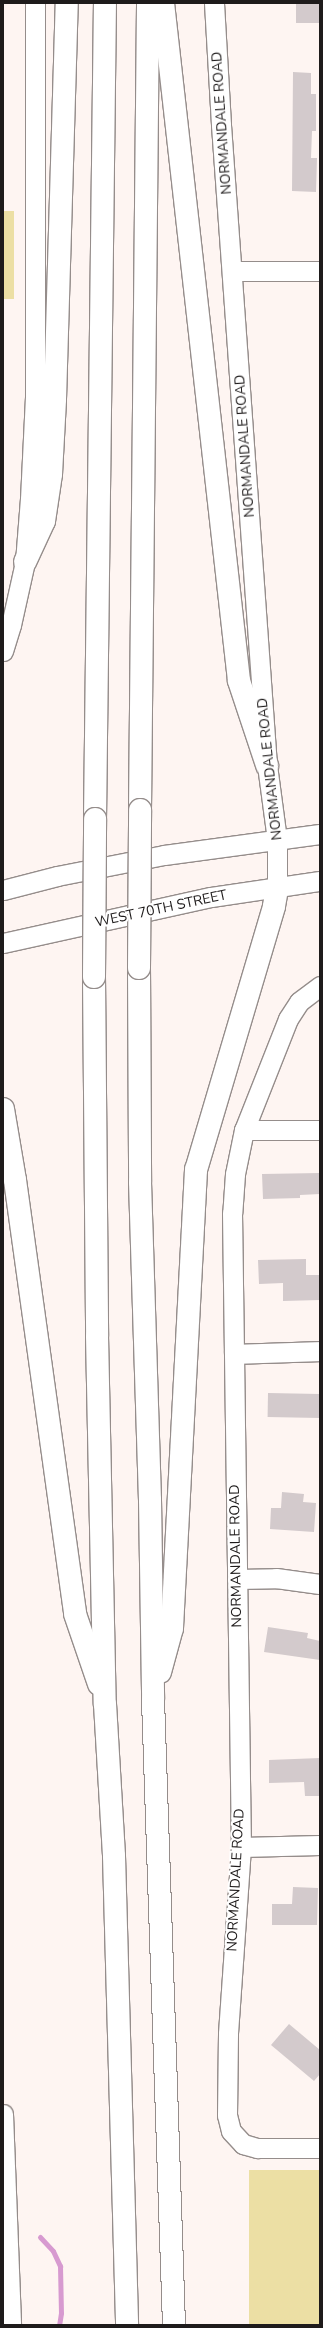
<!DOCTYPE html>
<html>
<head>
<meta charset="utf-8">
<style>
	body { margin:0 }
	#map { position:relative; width:323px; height:2328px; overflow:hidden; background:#fef5f2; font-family:"Nunito Sans",sans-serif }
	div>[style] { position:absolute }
	.green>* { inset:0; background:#ecdfa4; transform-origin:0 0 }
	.stream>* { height:5px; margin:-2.5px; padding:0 2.5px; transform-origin:2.5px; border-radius:2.5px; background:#d79ad0 }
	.building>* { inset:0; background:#d3cacc; transform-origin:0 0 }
	.roads { filter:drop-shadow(1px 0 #958d8b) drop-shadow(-1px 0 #958d8b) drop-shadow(0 1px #958d8b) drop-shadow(0 -1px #958d8b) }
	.minor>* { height:19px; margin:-9.5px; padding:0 9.5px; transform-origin:9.5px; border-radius:9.5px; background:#fff }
	.highway>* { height:22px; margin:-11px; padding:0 11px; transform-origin:11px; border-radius:11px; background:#fff }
	.bridges { filter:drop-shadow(1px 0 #958d8b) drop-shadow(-1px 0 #958d8b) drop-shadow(0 1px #958d8b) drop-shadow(0 -1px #958d8b) }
	.highway-bridge>* { height:22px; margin:-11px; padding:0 11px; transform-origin:11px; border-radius:11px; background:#fff }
	span { translate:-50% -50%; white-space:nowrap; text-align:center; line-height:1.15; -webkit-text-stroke:4px #fff; paint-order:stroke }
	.street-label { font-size:14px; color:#1e1b1b }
	.frame { position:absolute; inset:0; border:4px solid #1e1b1b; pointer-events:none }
</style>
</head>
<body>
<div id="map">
	<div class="green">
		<div style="left:3px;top:211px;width:11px;height:88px"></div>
		<div style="left:249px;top:2170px;width:71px;height:155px"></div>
	</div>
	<div class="stream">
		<div style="left:40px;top:2237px;width:19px;rotate:47deg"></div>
		<div style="left:53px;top:2251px;width:17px;rotate:65deg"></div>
		<div style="left:60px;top:2266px;width:47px;rotate:88.8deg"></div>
		<div style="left:61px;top:2313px;width:12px;rotate:99deg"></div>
	</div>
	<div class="building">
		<div style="left:296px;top:3px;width:24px;height:20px"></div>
		<div style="clip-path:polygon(293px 72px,311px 73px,311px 94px,316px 94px,316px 131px,312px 131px,311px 158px,317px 158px,316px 192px,292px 191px)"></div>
		<div style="clip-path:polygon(320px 1173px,320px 1194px,300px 1195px,300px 1198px,263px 1199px,262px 1174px)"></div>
		<div style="clip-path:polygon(306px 1259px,306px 1275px,320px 1275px,320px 1300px,283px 1301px,283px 1283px,259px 1284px,258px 1260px)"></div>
		<div style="left:268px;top:1393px;width:52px;height:24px;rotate:1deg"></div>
		<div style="clip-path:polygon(282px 1492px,304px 1494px,303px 1502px,316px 1503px,314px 1532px,270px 1529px,271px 1508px,281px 1508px)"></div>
		<div style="clip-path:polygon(268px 1627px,308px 1633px,307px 1638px,320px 1641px,320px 1660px,264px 1652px)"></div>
		<div style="clip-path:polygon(320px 1758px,320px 1796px,305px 1796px,304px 1782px,269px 1783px,269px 1760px)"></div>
		<div style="clip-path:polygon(293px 1887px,318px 1888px,317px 1925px,272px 1925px,272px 1904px,292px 1904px)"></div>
		<div style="clip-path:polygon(289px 2024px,320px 2050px,320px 2074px,314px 2081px,271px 2045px)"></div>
	</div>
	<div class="roads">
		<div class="minor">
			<div style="left:214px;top:3px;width:122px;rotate:86.7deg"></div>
			<div style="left:221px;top:125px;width:642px;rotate:85.89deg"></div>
			<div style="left:267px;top:765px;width:76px;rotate:82.4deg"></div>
			<div style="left:277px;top:840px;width:49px;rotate:90deg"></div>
			<div style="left:233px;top:271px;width:87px"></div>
			<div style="left:3px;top:651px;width:27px;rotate:-73deg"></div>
			<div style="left:11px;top:625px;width:65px;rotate:-77.5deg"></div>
			<div style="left:25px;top:562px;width:63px;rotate:-85.5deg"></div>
			<div style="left:30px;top:499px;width:103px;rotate:-87.2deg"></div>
			<div style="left:35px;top:396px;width:393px;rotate:-90deg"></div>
			<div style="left:3px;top:890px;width:56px;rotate:-14.5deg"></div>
			<div style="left:57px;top:876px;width:109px;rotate:-11.1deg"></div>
			<div style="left:164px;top:855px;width:157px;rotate:-7.7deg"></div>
			<div style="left:3px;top:943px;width:213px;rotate:-12.5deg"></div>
			<div style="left:211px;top:897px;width:110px;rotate:-8.4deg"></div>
			<div style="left:320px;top:986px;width:26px;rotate:143deg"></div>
			<div style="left:299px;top:1002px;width:20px;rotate:123deg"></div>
			<div style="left:288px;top:1019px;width:119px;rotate:111.6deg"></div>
			<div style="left:244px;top:1130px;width:45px;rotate:101.6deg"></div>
			<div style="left:235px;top:1174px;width:39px;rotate:94deg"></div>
			<div style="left:232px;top:1213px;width:634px;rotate:89.19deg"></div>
			<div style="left:241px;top:1847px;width:187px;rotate:94deg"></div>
			<div style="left:228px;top:2034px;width:81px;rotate:90.7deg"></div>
			<div style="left:227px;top:2115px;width:16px;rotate:76deg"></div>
			<div style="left:231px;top:2131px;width:18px;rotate:47deg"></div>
			<div style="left:243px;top:2144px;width:15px;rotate:16deg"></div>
			<div style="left:257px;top:2148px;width:63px"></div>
			<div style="left:244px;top:1130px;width:76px"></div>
			<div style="left:234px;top:1354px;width:86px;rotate:-2deg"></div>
			<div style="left:237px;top:1579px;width:39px;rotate:-1deg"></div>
			<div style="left:276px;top:1578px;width:44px;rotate:7.8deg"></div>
			<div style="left:241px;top:1847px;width:79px;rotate:-1.5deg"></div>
			<div style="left:3px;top:2114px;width:211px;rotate:87.8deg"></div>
		</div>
		<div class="highway">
			<div style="left:163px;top:3px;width:682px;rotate:83.6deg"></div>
			<div style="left:239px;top:681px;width:89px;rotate:71.6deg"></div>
			<div style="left:25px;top:562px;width:45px;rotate:-65.1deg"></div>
			<div style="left:44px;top:521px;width:48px;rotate:-81.5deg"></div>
			<div style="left:51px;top:474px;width:75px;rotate:-86.9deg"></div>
			<div style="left:55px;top:399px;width:396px;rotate:-88.3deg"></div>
			<div style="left:140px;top:810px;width:807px;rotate:-89.43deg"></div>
			<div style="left:95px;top:819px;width:816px;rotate:-89.3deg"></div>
			<div style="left:139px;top:968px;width:214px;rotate:89.7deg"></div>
			<div style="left:140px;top:1182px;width:318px;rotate:88.2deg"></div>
			<div style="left:150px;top:1500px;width:199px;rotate:89.1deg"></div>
			<div style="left:153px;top:1699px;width:626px;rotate:88.08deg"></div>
			<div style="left:94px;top:977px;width:359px;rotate:89.5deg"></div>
			<div style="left:97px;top:1336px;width:368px;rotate:88.8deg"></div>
			<div style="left:105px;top:1704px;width:152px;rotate:86.6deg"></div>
			<div style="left:114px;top:1856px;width:469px;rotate:88.4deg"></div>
			<div style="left:3px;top:1109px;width:72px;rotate:80.4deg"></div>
			<div style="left:15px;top:1180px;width:438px;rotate:82.1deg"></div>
			<div style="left:75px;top:1614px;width:74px;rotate:71.1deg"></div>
			<div style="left:160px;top:1672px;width:46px;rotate:-74.7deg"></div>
			<div style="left:172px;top:1628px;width:459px;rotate:-87deg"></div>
			<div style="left:196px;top:1170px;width:275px;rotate:-73.5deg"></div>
			<div style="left:274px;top:906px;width:17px;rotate:-80deg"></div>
		</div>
	</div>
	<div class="bridges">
		<div class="highway-bridge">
			<div style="left:139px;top:968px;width:158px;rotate:-89.6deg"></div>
			<div style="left:94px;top:977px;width:158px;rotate:-89.6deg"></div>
		</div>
	</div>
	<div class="street-label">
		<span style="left:222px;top:123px;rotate:-94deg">NORMANDALE ROAD</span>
		<span style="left:245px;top:446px;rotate:-94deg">NORMANDALE ROAD</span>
		<span style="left:270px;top:769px;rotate:-96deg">NORMANDALE ROAD</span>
		<span style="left:161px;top:909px;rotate:-12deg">WEST 70TH STREET</span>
		<span style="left:236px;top:1556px;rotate:-91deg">NORMANDALE ROAD</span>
		<span style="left:236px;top:1880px;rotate:-87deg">NORMANDALE ROAD</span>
	</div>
	<div class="frame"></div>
</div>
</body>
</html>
